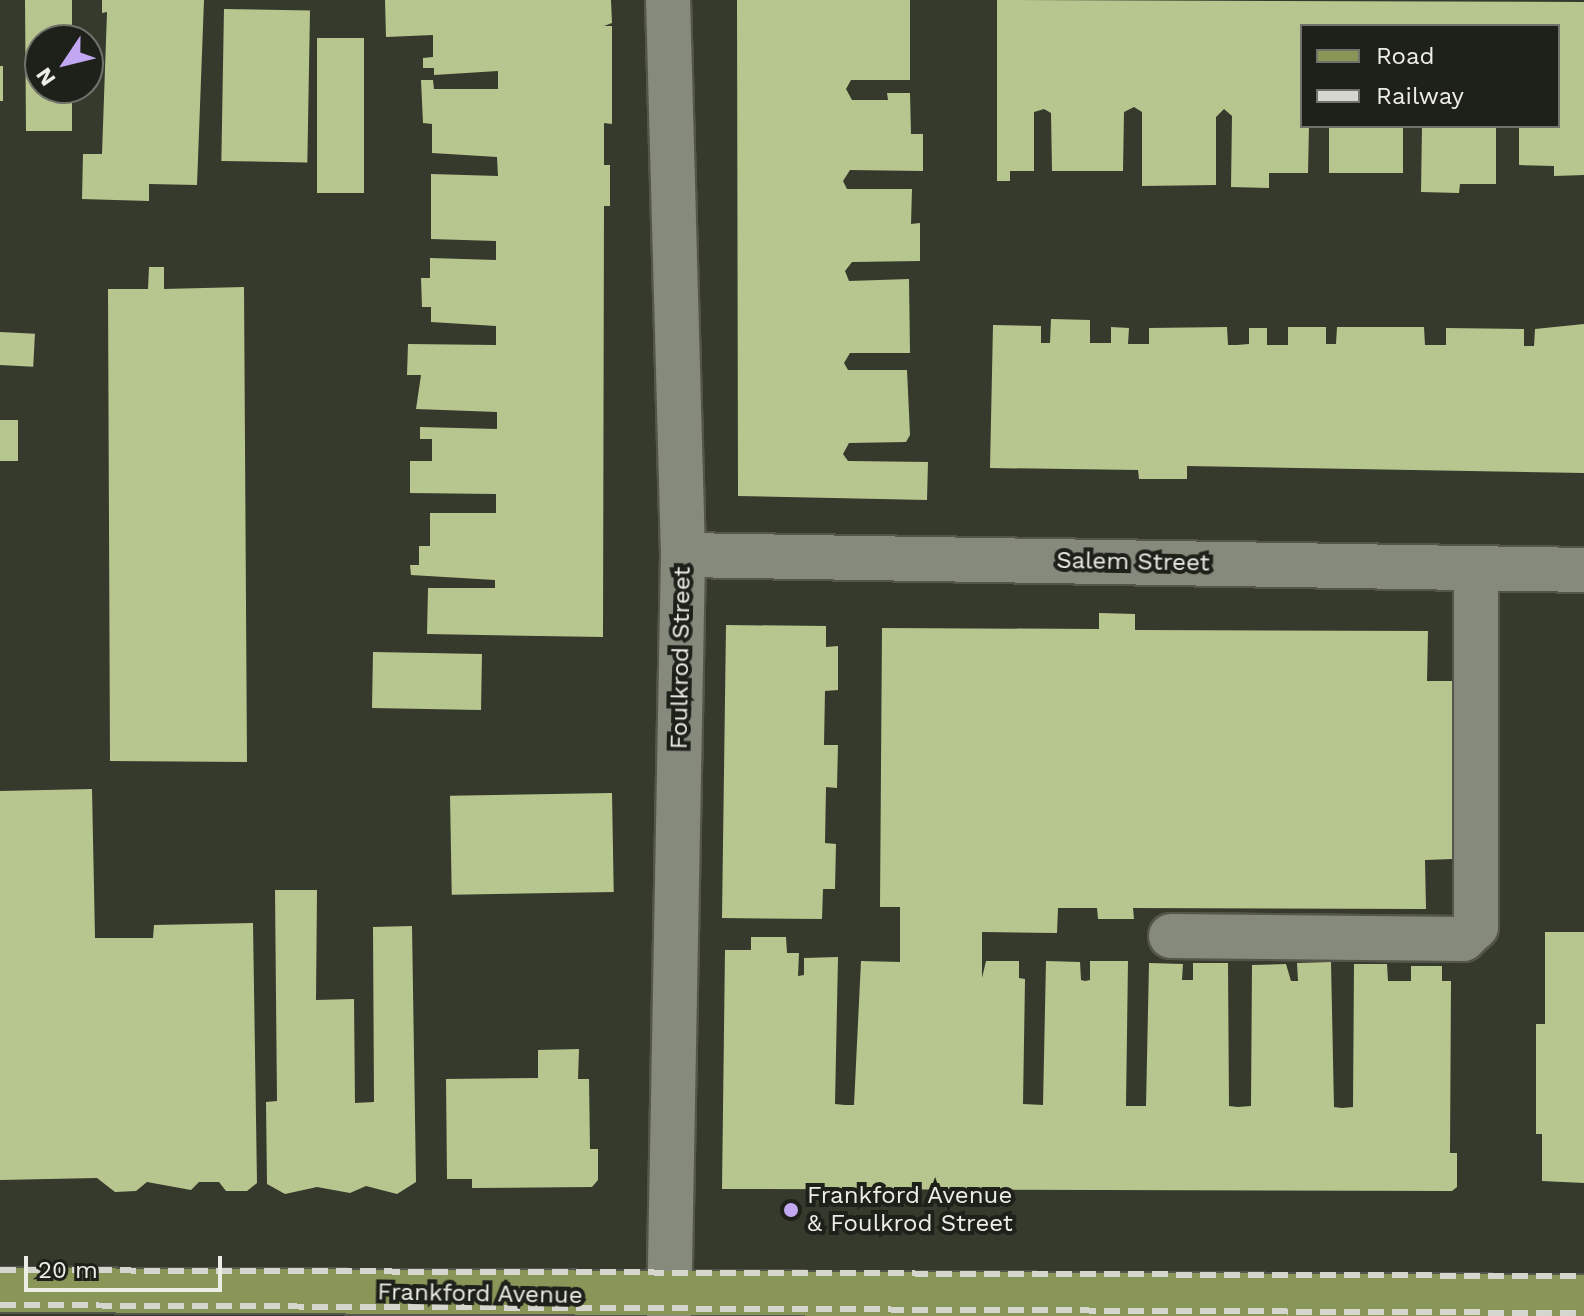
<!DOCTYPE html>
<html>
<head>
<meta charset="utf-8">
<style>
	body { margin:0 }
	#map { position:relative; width:1584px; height:1316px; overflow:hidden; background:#363a2d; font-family:"Work Sans",sans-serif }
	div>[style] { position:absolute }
	.building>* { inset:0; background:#b7c68f; transform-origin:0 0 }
	.roads { filter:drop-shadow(2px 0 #54564b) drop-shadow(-2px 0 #54564b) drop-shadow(0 2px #54564b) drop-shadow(0 -2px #54564b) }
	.minor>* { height:44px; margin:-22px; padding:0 22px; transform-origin:22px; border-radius:22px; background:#868a7c }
	.major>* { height:44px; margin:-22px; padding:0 22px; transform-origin:22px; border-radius:22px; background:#889757 }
	.rail>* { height:6px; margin-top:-3px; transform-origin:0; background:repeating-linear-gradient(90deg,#d5d7cf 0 16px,transparent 0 24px) }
	.dots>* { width:22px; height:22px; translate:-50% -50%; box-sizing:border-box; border:4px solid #1e201a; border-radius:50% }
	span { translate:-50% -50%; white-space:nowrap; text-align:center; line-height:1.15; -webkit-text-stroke:8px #1e201a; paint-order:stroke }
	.street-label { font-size:24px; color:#eceee6 }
	.poi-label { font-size:24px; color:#eceee6 }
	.left { translate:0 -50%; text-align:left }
	.legend { position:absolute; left:1300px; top:24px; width:260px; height:104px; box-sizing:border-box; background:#1e201a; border:2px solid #70726c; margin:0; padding:10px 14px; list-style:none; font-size:24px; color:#eceee6 }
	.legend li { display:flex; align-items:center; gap:16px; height:40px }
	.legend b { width:40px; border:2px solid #70726c }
	.north { position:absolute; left:24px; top:24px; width:80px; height:80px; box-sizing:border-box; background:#1e201a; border:2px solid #70726c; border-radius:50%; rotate:235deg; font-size:22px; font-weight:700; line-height:32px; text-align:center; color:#eceee6 }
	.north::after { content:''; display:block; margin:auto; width:28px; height:36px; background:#c2a8f2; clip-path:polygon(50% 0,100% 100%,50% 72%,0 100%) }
	.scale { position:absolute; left:24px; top:1256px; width:198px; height:36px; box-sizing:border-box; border:4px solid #eceee6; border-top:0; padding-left:10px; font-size:24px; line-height:28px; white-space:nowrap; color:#eceee6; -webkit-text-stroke:6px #1e201a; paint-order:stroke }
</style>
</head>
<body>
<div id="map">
	<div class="building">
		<div style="clip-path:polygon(25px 0,72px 0,72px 40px,40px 40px,40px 88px,72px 88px,72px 131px,26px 131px)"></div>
		<div style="clip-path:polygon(102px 0,204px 0,197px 185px,149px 184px,149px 201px,82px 199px,83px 154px,102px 154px,107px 12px,102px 13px)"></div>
		<div style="clip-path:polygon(385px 0,611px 0,612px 23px,604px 26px,612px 26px,612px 124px,604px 123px,604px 165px,610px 165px,610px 206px,604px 206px,603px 637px,427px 634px,428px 588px,495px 588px,495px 580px,411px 575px,410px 565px,419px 565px,419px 546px,430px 546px,430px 513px,496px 513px,496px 494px,410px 493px,410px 461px,432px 461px,432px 439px,420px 439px,420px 427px,497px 429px,497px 412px,416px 409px,421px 375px,407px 375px,408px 344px,496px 345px,496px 326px,431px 322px,431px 307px,422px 307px,421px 278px,430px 278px,430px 258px,496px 260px,496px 241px,431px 239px,431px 174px,498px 176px,497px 157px,432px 153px,432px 124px,423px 123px,421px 80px,433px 80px,434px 89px,498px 89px,498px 71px,434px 75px,434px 68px,423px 68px,423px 58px,433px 57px,433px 35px,386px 37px)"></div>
		<div style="clip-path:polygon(737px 0,910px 0,910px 80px,851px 80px,846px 89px,852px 100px,888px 100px,887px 93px,910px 93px,911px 134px,923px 134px,923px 171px,850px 170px,843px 181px,847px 189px,912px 189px,911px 224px,920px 223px,920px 261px,852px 262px,845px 271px,849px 281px,909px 279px,910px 353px,850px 353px,844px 363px,848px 370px,907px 370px,910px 435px,906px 442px,849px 443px,843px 454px,848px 461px,928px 462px,927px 500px,738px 496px)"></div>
		<div style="clip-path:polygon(997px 0,1584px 2px,1584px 175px,1554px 176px,1554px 166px,1519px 165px,1519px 126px,1558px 126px,1558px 26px,1302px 26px,1302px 126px,1309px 126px,1308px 173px,1269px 173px,1269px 188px,1231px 187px,1232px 116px,1224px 109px,1216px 117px,1216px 185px,1142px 186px,1142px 112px,1134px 107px,1124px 112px,1123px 171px,1052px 171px,1051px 113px,1044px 109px,1034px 112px,1034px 171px,1010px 171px,1010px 181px,997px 181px)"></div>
		<div style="left:224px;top:9px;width:86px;height:152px;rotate:1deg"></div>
		<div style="left:317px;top:38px;width:47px;height:155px"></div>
		<div style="left:0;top:66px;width:3px;height:35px"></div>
		<div style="left:1329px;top:126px;width:74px;height:47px"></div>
		<div style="clip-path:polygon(1422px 126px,1496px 126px,1496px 184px,1460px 184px,1459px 193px,1421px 192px)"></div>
		<div style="clip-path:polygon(149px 267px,164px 267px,164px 289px,244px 287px,247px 762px,110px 761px,108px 289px,148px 289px)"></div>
		<div style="clip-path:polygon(1051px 319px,1090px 320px,1090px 343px,1111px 343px,1111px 327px,1129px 328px,1128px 344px,1149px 344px,1149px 328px,1227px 327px,1228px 345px,1237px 345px,1249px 344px,1249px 328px,1267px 328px,1267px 345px,1288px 345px,1288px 327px,1326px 327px,1326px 344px,1336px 344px,1337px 327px,1424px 327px,1425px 345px,1446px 345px,1446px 328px,1524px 329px,1524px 346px,1534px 346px,1535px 329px,1584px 324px,1584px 473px,1187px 466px,1187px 479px,1139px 479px,1138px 470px,990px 468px,993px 325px,1041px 326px,1041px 343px,1050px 343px)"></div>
		<div style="left:0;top:332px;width:35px;height:33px;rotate:3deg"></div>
		<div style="left:0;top:420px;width:18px;height:41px"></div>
		<div style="clip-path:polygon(1099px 613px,1135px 614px,1135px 630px,1428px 631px,1427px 681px,1454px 681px,1452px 859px,1425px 860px,1426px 909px,1133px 908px,1134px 919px,1098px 919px,1097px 908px,1058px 908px,1057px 933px,982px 932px,982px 978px,986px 961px,1019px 961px,1019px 978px,1025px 979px,1023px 1104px,1043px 1105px,1046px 961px,1080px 962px,1081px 980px,1085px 981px,1090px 980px,1090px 961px,1128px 961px,1126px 1106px,1146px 1106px,1149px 963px,1183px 964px,1182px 980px,1193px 980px,1193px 963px,1228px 963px,1229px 1106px,1238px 1107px,1251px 1106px,1252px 965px,1286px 964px,1291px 981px,1298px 981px,1297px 963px,1331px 962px,1334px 1107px,1342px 1108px,1353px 1107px,1354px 964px,1387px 964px,1388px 981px,1411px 981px,1411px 966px,1442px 966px,1442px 981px,1451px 981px,1450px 1153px,1457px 1153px,1457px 1187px,1452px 1191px,722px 1189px,725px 950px,751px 950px,751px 937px,786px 937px,787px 953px,799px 953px,798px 976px,804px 975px,804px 958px,838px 957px,835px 1104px,845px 1105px,854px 1105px,861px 961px,900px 962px,900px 907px,880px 907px,882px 628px,1099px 629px)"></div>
		<div style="clip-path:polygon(726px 625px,826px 626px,826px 647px,838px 646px,838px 690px,825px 691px,824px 745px,838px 745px,837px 788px,826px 787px,825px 843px,836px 844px,835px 889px,823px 889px,822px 919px,722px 918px)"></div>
		<div style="left:373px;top:652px;width:109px;height:56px;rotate:1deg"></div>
		<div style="clip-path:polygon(92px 789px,95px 938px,153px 938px,154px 925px,253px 923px,257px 1183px,247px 1191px,226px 1191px,219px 1182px,199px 1182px,191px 1190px,147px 1182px,136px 1191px,115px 1192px,97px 1178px,0 1180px,0 791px)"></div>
		<div style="left:612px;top:793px;width:99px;height:162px;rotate:89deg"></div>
		<div style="clip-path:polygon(275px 890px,317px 890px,316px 1000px,354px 999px,355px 1103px,374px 1102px,373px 927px,412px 926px,416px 1182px,397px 1194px,366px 1186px,350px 1193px,317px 1187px,285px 1194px,267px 1184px,266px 1102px,277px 1101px)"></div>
		<div style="clip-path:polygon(1545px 932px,1584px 932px,1584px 1183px,1542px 1181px,1542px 1134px,1536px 1134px,1536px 1024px,1545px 1024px)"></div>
		<div style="clip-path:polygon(579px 1049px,578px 1079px,589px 1079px,590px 1149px,598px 1149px,598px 1180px,592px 1187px,472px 1188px,472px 1179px,447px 1179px,446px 1079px,538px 1078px,538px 1050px)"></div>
	</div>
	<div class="roads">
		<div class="minor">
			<div style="left:668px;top:0;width:555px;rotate:88.45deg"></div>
			<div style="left:683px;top:555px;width:761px;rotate:91.05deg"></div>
			<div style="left:683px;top:555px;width:901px;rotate:0.95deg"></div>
			<div style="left:1171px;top:936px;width:292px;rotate:0.6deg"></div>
			<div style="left:1463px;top:939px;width:18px;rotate:-43deg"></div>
			<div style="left:1476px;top:927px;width:359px;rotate:-90deg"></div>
		</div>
		<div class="major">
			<div style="left:0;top:1290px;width:1584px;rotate:0.25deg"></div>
		</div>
	</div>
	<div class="rail">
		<div style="left:0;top:1270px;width:1584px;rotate:0.22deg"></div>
		<div style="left:0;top:1305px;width:1584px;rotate:0.29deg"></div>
	</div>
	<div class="dots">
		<div style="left:791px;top:1210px;background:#c2a8f2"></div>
	</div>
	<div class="street-label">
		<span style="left:1133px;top:562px;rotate:1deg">Salem Street</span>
		<span style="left:681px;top:658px;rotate:-89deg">Foulkrod Street</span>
		<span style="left:480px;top:1294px;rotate:1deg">Frankford Avenue</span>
	</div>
	<div class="poi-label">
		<span class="left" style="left:807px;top:1210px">Frankford Avenue<br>&amp; Foulkrod Street</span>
	</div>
	<ul class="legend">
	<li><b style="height:10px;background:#889757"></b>Road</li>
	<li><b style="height:10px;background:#d5d7cf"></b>Railway</li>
	</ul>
	<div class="north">N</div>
	<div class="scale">20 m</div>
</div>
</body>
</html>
